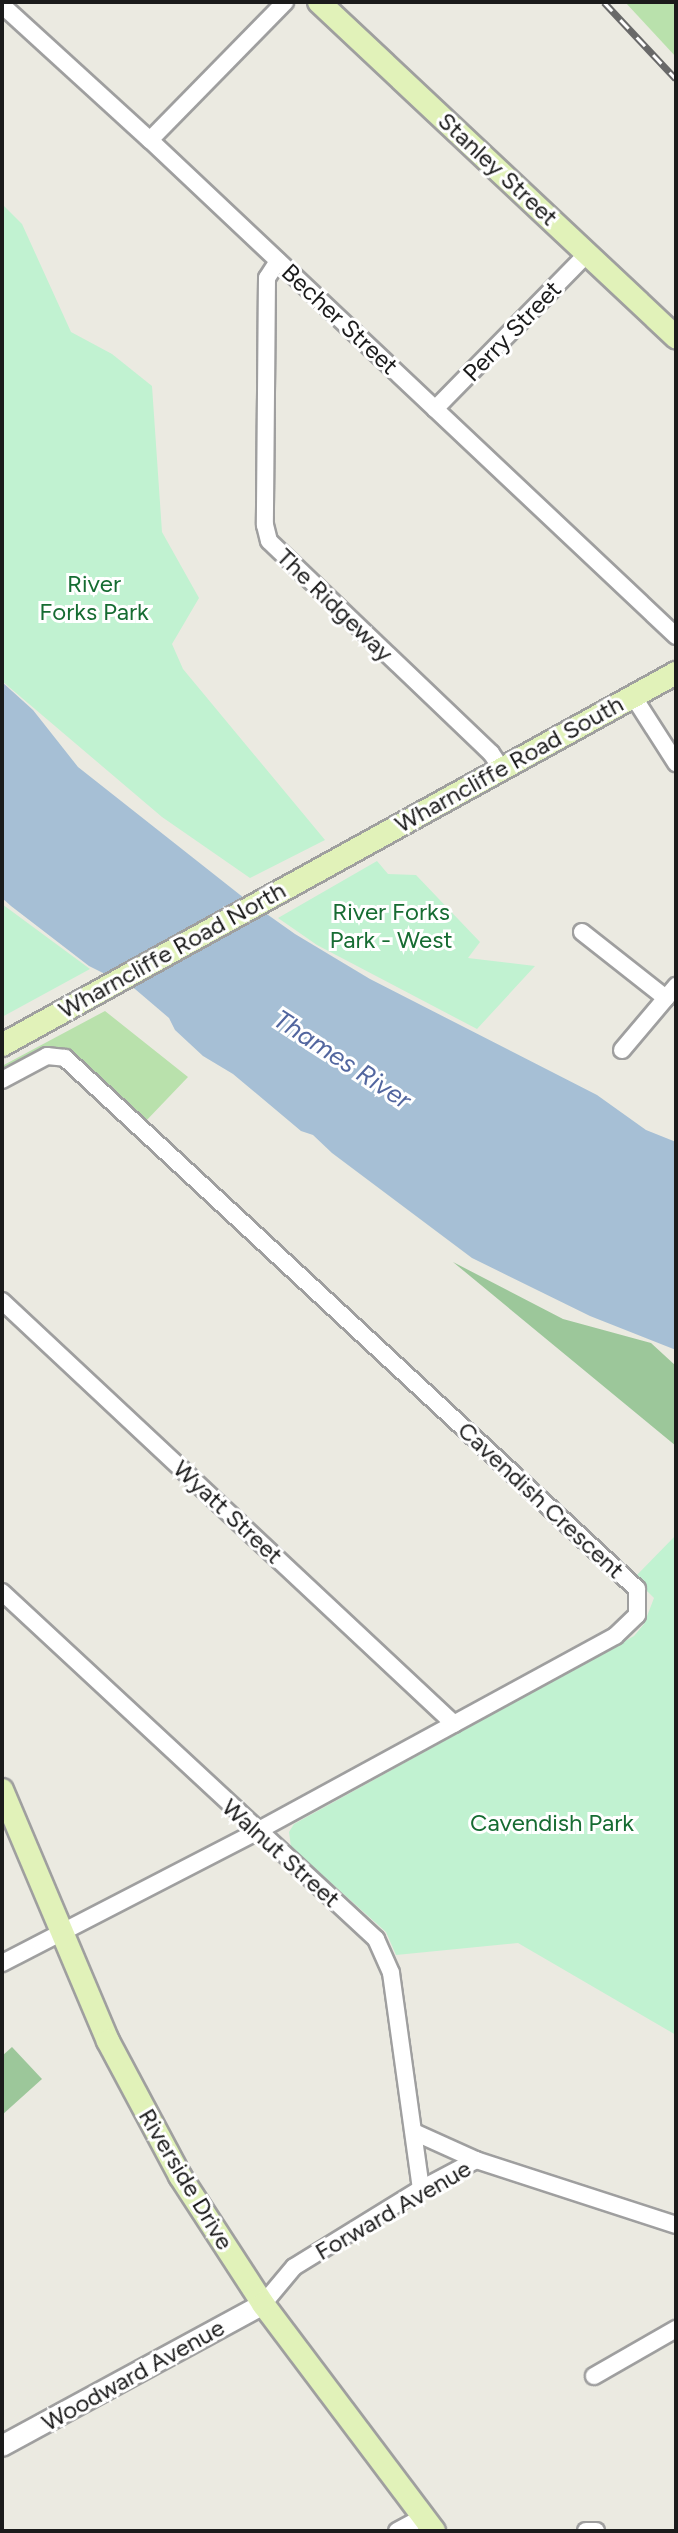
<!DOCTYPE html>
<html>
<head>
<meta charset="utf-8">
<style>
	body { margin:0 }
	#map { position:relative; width:678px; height:2533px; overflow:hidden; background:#ebeae1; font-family:Figtree,sans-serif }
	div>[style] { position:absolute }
	.grass>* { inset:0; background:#b9e1ac }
	.forest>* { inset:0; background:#9cc79a }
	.park>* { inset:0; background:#c1f2d1 }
	.water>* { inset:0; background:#a6bfd5 }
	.roads { filter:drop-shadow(2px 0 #9f9f9f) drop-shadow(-2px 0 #9f9f9f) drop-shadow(0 2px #9f9f9f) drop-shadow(0 -2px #9f9f9f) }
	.minor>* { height:16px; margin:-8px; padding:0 8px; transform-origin:8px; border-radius:8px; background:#fff }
	.tertiary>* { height:20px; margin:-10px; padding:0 10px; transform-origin:10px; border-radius:10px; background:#fff }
	.secondary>* { height:22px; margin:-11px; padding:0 11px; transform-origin:11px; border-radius:11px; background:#e1f2b9 }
	.rail>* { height:7px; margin-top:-3.5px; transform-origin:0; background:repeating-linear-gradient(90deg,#fff 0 12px,#696969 0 24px); box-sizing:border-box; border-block:2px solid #696969 }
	span { translate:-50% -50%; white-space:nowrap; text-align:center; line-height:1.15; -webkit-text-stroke:6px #fff; paint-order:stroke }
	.street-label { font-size:24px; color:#1b1b1b }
	.park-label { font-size:24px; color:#166c32 }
	.water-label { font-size:26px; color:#52669f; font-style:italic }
	.frame { position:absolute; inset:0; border:4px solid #1b1b1b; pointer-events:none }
</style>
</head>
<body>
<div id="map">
	<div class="grass">
		<div style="clip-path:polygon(625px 2px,676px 2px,676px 57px)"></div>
		<div style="clip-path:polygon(105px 1011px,188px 1077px,144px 1123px,68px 1050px,49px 1046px,2px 1071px,2px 1066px)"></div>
	</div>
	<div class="forest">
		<div style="clip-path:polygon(453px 1262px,563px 1319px,651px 1343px,676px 1366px,676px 1446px)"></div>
		<div style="clip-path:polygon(12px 2047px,42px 2079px,2px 2115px,2px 2056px)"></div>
	</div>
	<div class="park">
		<div style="clip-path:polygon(2px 204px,22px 224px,71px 332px,112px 354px,152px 386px,162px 532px,199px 598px,172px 644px,183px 669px,325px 840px,250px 878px,162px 817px,2px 681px)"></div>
		<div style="clip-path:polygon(377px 861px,388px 874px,416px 875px,480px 942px,468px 958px,535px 966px,477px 1029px,317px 945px,278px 918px)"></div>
		<div style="clip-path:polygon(2px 904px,90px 969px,2px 1017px)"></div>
		<div style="clip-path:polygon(676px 1535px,676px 2035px,518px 1943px,396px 1955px,386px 1932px,291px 1847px,289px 1832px,294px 1824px,634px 1636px,644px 1624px,654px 1598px,634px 1578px)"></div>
	</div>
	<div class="water">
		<div style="clip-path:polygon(2px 682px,33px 710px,78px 767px,244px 898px,295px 934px,370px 979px,597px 1095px,646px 1130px,676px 1142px,676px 1350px,590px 1316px,472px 1258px,332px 1153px,313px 1135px,301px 1131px,233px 1074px,203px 1056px,175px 1030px,169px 1018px,135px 989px,89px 966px,11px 906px,2px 898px)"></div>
	</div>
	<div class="roads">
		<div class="minor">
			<div style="left:2px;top:5px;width:200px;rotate:42.4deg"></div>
			<div style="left:150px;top:140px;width:723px;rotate:43.32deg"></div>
			<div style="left:150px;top:140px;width:193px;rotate:-45.6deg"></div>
			<div style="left:278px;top:261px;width:20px;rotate:123deg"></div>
			<div style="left:267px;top:278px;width:247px;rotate:90.5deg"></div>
			<div style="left:265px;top:525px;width:16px;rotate:76deg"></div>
			<div style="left:269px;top:541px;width:307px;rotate:43.7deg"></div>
			<div style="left:491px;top:753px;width:18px;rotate:56deg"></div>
			<div style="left:435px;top:409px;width:219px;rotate:-45.6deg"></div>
			<div style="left:633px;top:696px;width:80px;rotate:57.3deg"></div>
			<div style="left:582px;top:932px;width:107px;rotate:38.2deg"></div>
			<div style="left:622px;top:1050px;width:84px;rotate:-49.8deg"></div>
			<div style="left:2px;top:1080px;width:51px;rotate:-28.1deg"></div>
			<div style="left:47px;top:1056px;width:18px;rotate:6deg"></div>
			<div style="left:65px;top:1058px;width:780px;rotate:42.87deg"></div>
			<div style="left:637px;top:1589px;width:26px;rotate:90deg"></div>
			<div style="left:637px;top:1615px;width:30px;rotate:136deg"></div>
			<div style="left:615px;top:1636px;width:409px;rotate:151.4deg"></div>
			<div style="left:256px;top:1832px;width:286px;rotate:152.7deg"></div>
			<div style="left:2px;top:1301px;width:619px;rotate:43.1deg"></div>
			<div style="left:2px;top:1592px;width:510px;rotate:42.86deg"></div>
			<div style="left:376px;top:1939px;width:37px;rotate:66deg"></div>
			<div style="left:391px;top:1973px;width:218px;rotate:82.1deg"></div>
			<div style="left:414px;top:2132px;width:68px;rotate:24.3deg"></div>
			<div style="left:263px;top:2304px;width:48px;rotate:-50deg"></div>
			<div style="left:294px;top:2267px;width:149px;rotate:-31.6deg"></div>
			<div style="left:421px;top:2189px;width:62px;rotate:-27.8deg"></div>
			<div style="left:476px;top:2160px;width:210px;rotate:18deg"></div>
			<div style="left:594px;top:2376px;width:95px;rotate:-29.8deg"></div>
			<div style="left:397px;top:2531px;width:30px;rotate:-28deg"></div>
			<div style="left:586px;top:2531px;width:10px"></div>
		</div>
		<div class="tertiary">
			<div style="left:2px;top:2446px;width:297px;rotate:-28.5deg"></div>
		</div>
		<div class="secondary">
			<div style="left:319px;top:2px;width:490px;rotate:43.2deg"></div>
			<div style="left:2px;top:1045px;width:770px;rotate:-28.9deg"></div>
			<div style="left:2px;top:1790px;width:272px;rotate:67.1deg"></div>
			<div style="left:108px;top:2041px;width:153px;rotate:61.9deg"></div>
			<div style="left:180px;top:2176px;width:153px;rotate:57deg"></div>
			<div style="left:263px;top:2304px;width:284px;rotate:53deg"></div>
		</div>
	</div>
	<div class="rail">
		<div style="left:604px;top:2px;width:105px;rotate:46.9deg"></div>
	</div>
	<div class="street-label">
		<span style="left:498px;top:169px;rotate:43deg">Stanley Street</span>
		<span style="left:340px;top:319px;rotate:43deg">Becher Street</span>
		<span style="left:512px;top:331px;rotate:-46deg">Perry Street</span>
		<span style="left:335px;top:605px;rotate:44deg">The Ridgeway</span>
		<span style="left:509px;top:764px;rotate:-29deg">Wharncliffe Road South</span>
		<span style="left:172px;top:950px;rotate:-29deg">Wharncliffe Road North</span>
		<span style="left:541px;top:1500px;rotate:43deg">Cavendish Crescent</span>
		<span style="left:228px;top:1512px;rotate:43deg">Wyatt Street</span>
		<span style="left:281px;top:1853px;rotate:42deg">Walnut Street</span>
		<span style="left:186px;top:2179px;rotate:59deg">Riverside Drive</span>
		<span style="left:393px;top:2210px;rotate:-30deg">Forward Avenue</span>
		<span style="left:133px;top:2375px;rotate:-29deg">Woodward Avenue</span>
	</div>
	<div class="park-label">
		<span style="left:94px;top:598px">River<br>Forks Park</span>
		<span style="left:391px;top:926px">River Forks<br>Park - West</span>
		<span style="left:552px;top:1823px">Cavendish Park</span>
	</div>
	<div class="water-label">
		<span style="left:342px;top:1060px;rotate:33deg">Thames River</span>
	</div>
	<div class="frame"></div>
</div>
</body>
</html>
